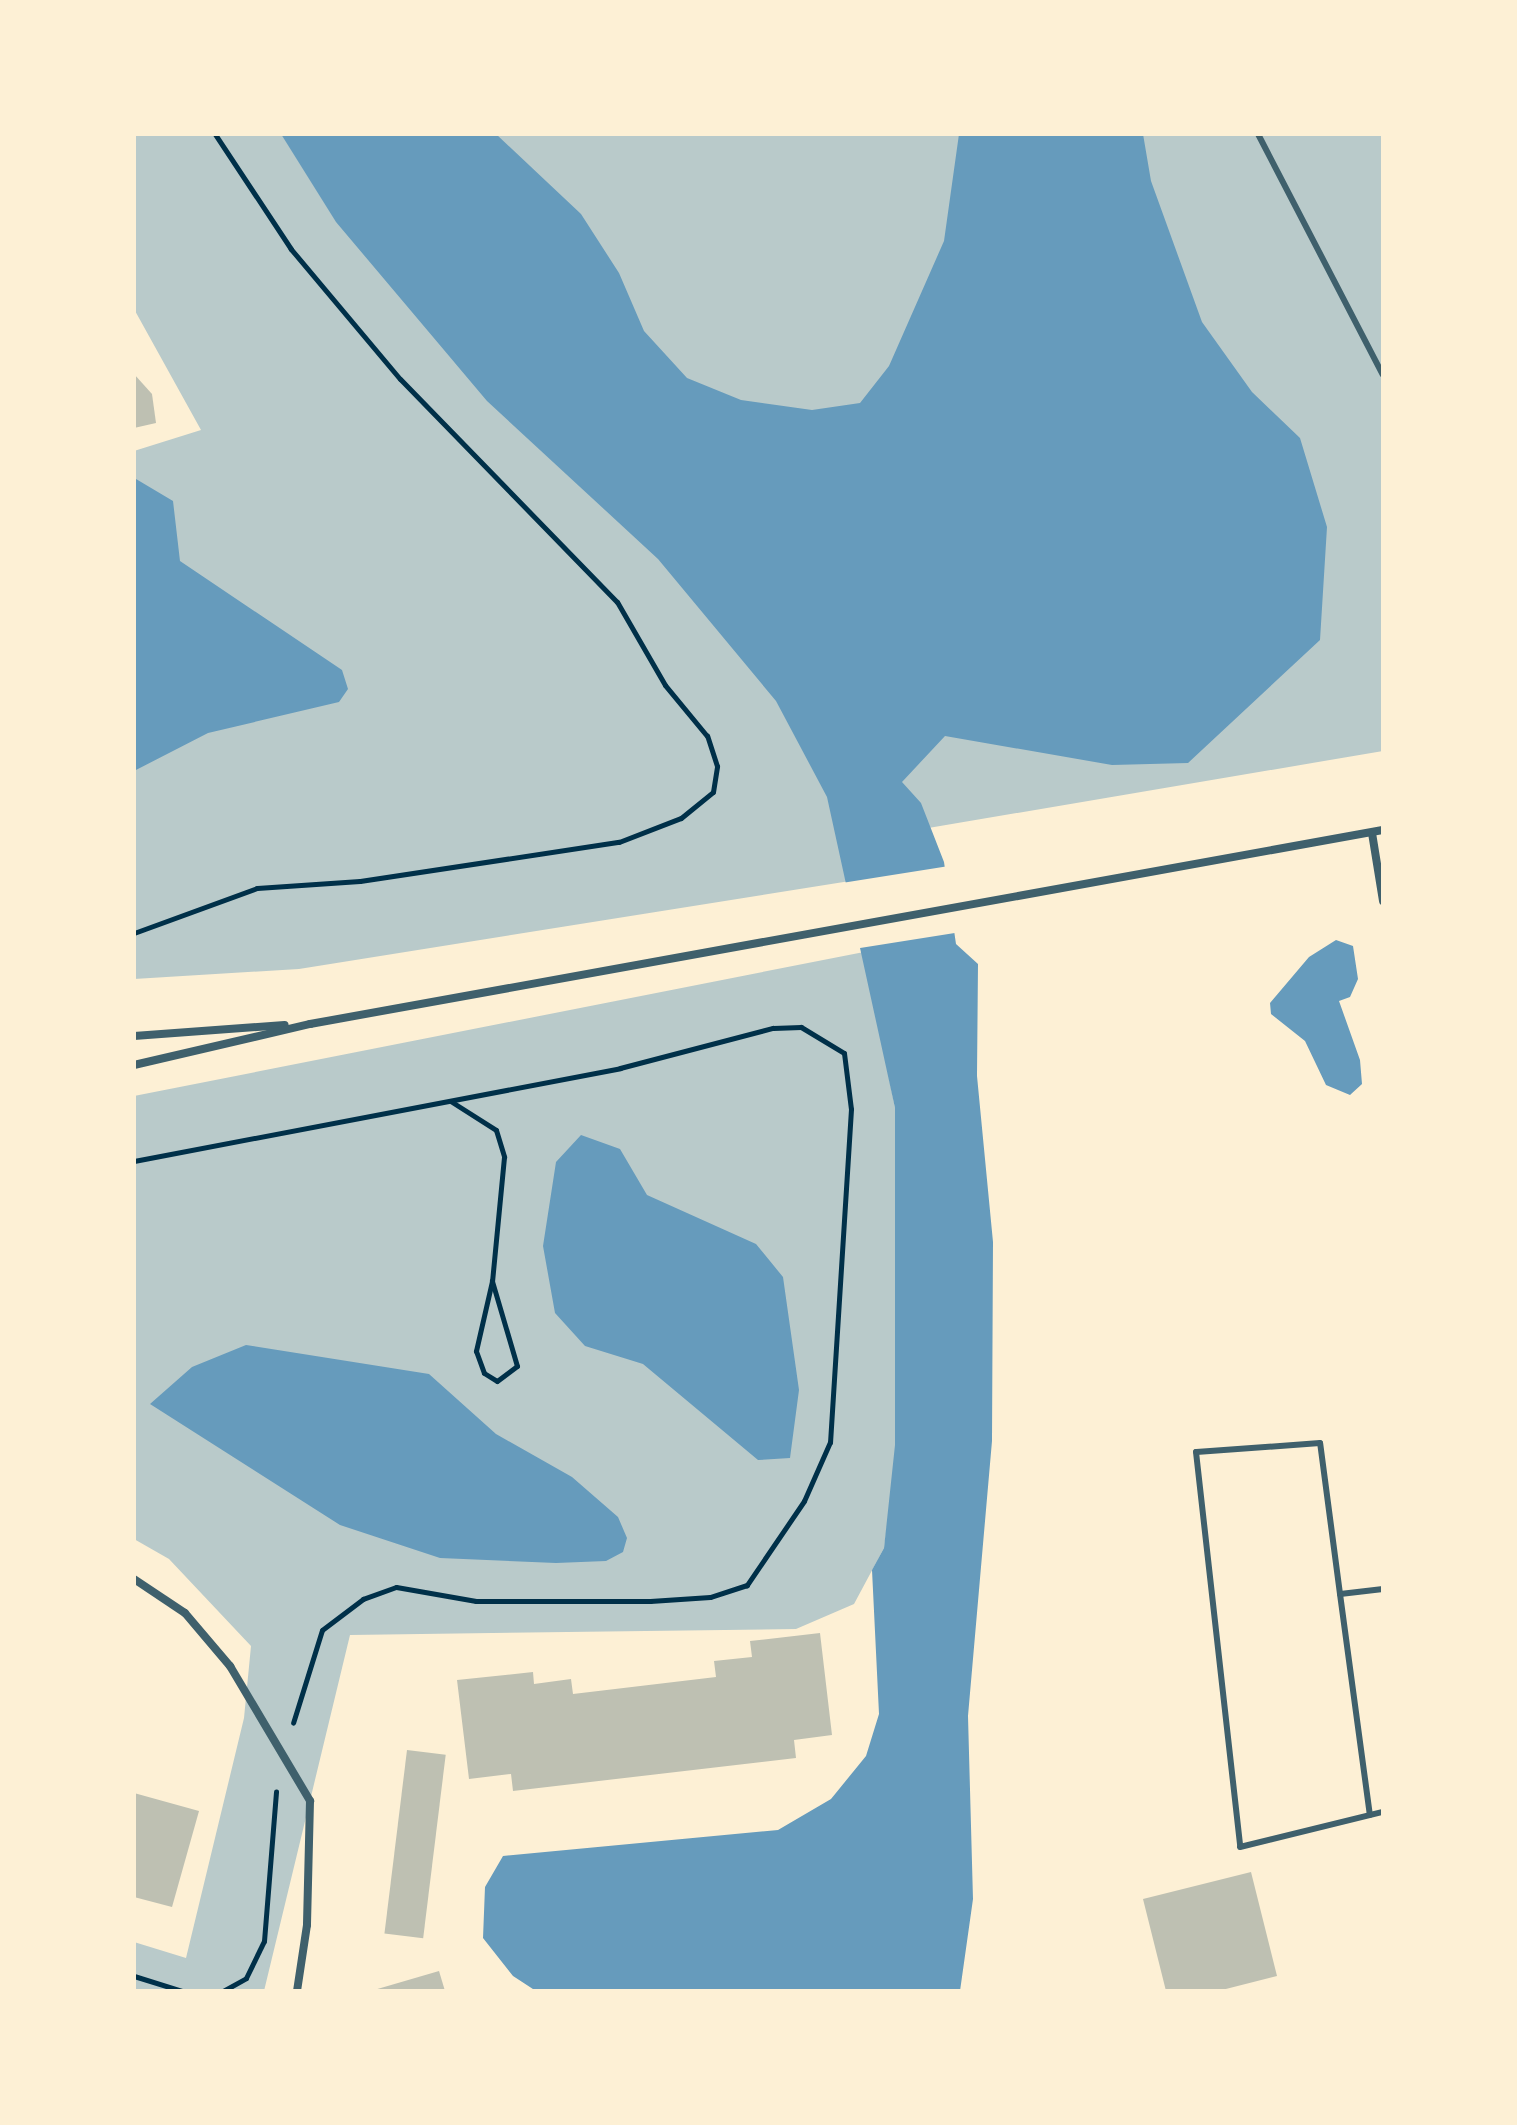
<!DOCTYPE html>
<html>
<head>
<meta charset="utf-8">
<style>
	body { margin:0 }
	#map { position:relative; width:1517px; height:2125px; overflow:hidden; background:#fdf0d5; font-family:"Archivo Narrow",sans-serif }
	div>[style] { position:absolute }
	.green>* { inset:0; background:#b9caca }
	.water>* { inset:0; background:#669bbc }
	.pier>* { inset:0; background:#fdf0d5; transform-origin:0 0 }
	.building>* { inset:0; background:#bec0b2; transform-origin:0 0 }
	.path>* { height:5px; margin:-2.5px; padding:0 2.5px; transform-origin:2.5px; border-radius:2.5px; background:#003049 }
	.service>* { height:6px; margin:-3px; padding:0 3px; transform-origin:3px; border-radius:3px; background:#3f606c }
	.minor>* { height:8px; margin:-4px; padding:0 4px; transform-origin:4px; border-radius:4px; background:#3f606c }
	span { translate:-50% -50%; white-space:nowrap; text-align:center; line-height:1.15; -webkit-text-stroke:7px #fdf0d5; paint-order:stroke }
	.frame { position:absolute; inset:0; border:136px solid #fdf0d5; pointer-events:none }
</style>
</head>
<body>
<div id="map">
	<div class="green">
		<div style="clip-path:polygon(134px 134px,1383px 134px,1383px 751px,846px 842px,850px 881px,299px 969px,134px 979px,134px 451px,201px 430px,134px 309px)"></div>
		<div style="clip-path:polygon(864px 952px,895px 1108px,895px 1469px,884px 1548px,854px 1604px,796px 1629px,350px 1635px,264px 1991px,134px 1991px,134px 1942px,186px 1958px,244px 1718px,251px 1646px,169px 1559px,134px 1539px,134px 1096px)"></div>
	</div>
	<div class="water">
		<div style="clip-path:polygon(281px 134px,496px 134px,581px 214px,619px 273px,644px 331px,687px 378px,741px 400px,812px 410px,860px 403px,889px 366px,944px 241px,959px 134px,1143px 134px,1151px 181px,1202px 322px,1252px 392px,1300px 438px,1327px 527px,1320px 640px,1188px 763px,1112px 765px,945px 736px,902px 782px,921px 803px,944px 862px,956px 944px,978px 964px,977px 1076px,993px 1242px,992px 1441px,968px 1716px,973px 1899px,960px 1991px,536px 1991px,513px 1976px,483px 1938px,485px 1887px,503px 1856px,778px 1830px,831px 1799px,866px 1756px,879px 1714px,872px 1570px,884px 1548px,895px 1445px,895px 1108px,827px 797px,776px 701px,658px 559px,487px 401px,336px 222px)"></div>
		<div style="clip-path:polygon(136px 479px,173px 501px,180px 561px,342px 670px,348px 689px,339px 702px,208px 733px,134px 771px)"></div>
		<div style="clip-path:polygon(1336px 940px,1353px 946px,1358px 979px,1350px 997px,1339px 1001px,1360px 1060px,1362px 1084px,1350px 1095px,1326px 1085px,1305px 1041px,1271px 1014px,1270px 1003px,1309px 957px)"></div>
		<div style="clip-path:polygon(581px 1135px,620px 1149px,647px 1195px,756px 1244px,783px 1277px,799px 1390px,790px 1458px,758px 1460px,643px 1364px,585px 1346px,555px 1313px,543px 1246px,556px 1162px)"></div>
		<div style="clip-path:polygon(246px 1345px,429px 1374px,496px 1434px,572px 1477px,618px 1517px,627px 1538px,623px 1552px,606px 1561px,556px 1563px,440px 1558px,340px 1525px,150px 1404px,192px 1367px)"></div>
	</div>
	<div class="pier">
		<div style="left:949px;top:866px;width:67px;height:107px;rotate:81deg"></div>
	</div>
	<div class="building">
		<div style="clip-path:polygon(134px 374px,152px 394px,156px 423px,134px 428px)"></div>
		<div style="clip-path:polygon(820px 1633px,832px 1735px,794px 1740px,796px 1758px,513px 1791px,511px 1774px,469px 1779px,457px 1680px,533px 1672px,534px 1684px,571px 1679px,573px 1694px,716px 1677px,714px 1661px,752px 1657px,750px 1641px)"></div>
		<div style="left:407px;top:1750px;width:39px;height:185px;rotate:7deg"></div>
		<div style="clip-path:polygon(134px 1793px,199px 1811px,172px 1907px,134px 1897px)"></div>
		<div style="clip-path:polygon(1251px 1872px,1277px 1976px,1218px 1991px,1166px 1991px,1143px 1899px)"></div>
		<div style="clip-path:polygon(439px 1971px,445px 1991px,374px 1991px,374px 1990px)"></div>
	</div>
	<div class="path">
		<div style="left:134px;top:933px;width:131px;rotate:-20.1deg"></div>
		<div style="left:257px;top:888px;width:103px;rotate:-3.9deg"></div>
		<div style="left:360px;top:881px;width:262px;rotate:-8.6deg"></div>
		<div style="left:619px;top:842px;width:66px;rotate:-21.2deg"></div>
		<div style="left:681px;top:818px;width:41px;rotate:-39.1deg"></div>
		<div style="left:713px;top:792px;width:26px;rotate:-81deg"></div>
		<div style="left:717px;top:766px;width:32px;rotate:-108deg"></div>
		<div style="left:707px;top:736px;width:66px;rotate:-129.5deg"></div>
		<div style="left:665px;top:685px;width:96px;rotate:-120deg"></div>
		<div style="left:617px;top:602px;width:311px;rotate:-134.2deg"></div>
		<div style="left:400px;top:379px;width:170px;rotate:-130deg"></div>
		<div style="left:291px;top:249px;width:138px;rotate:-123.5deg"></div>
		<div style="left:452px;top:1102px;width:52px;rotate:32.5deg"></div>
		<div style="left:496px;top:1130px;width:28px;rotate:73deg"></div>
		<div style="left:504px;top:1157px;width:125px;rotate:95.5deg"></div>
		<div style="left:492px;top:1281px;width:72px;rotate:102.9deg"></div>
		<div style="left:476px;top:1351px;width:23px;rotate:70deg"></div>
		<div style="left:484px;top:1373px;width:15px;rotate:32deg"></div>
		<div style="left:497px;top:1381px;width:25px;rotate:-37deg"></div>
		<div style="left:517px;top:1366px;width:89px;rotate:-106.4deg"></div>
		<div style="left:134px;top:1161px;width:495px;rotate:-10.8deg"></div>
		<div style="left:620px;top:1068px;width:158px;rotate:-14.7deg"></div>
		<div style="left:773px;top:1028px;width:28px;rotate:-2deg"></div>
		<div style="left:801px;top:1027px;width:50px;rotate:31.2deg"></div>
		<div style="left:844px;top:1053px;width:56px;rotate:82.9deg"></div>
		<div style="left:851px;top:1109px;width:334px;rotate:93.6deg"></div>
		<div style="left:830px;top:1442px;width:64px;rotate:113.8deg"></div>
		<div style="left:804px;top:1501px;width:102px;rotate:124.2deg"></div>
		<div style="left:747px;top:1585px;width:39px;rotate:162deg"></div>
		<div style="left:710px;top:1597px;width:60px;rotate:176.2deg"></div>
		<div style="left:650px;top:1601px;width:174px;rotate:180deg"></div>
		<div style="left:476px;top:1601px;width:81px;rotate:-170.1deg"></div>
		<div style="left:396px;top:1587px;width:35px;rotate:160deg"></div>
		<div style="left:363px;top:1599px;width:51px;rotate:142.9deg"></div>
		<div style="left:322px;top:1630px;width:97px;rotate:107.3deg"></div>
		<div style="left:134px;top:1976px;width:50px;rotate:17.4deg"></div>
		<div style="left:223px;top:1991px;width:26px;rotate:-29deg"></div>
		<div style="left:246px;top:1978px;width:41px;rotate:-64.1deg"></div>
		<div style="left:264px;top:1941px;width:150px;rotate:-85.4deg"></div>
	</div>
	<div class="service">
		<div style="left:1258px;top:134px;width:271px;rotate:62.6deg"></div>
		<div style="left:1383px;top:1589px;width:43px;rotate:173.4deg"></div>
		<div style="left:1340px;top:1594px;width:152px;rotate:-97.5deg"></div>
		<div style="left:1320px;top:1443px;width:124px;rotate:175.8deg"></div>
		<div style="left:1196px;top:1452px;width:397px;rotate:83.6deg"></div>
		<div style="left:1240px;top:1847px;width:147px;rotate:-13.8deg"></div>
		<div style="left:1340px;top:1594px;width:223px;rotate:82.3deg"></div>
	</div>
	<div class="minor">
		<div style="left:1372px;top:833px;width:69px;rotate:80.8deg"></div>
		<div style="left:134px;top:1036px;width:151px;rotate:-4.2deg"></div>
		<div style="left:134px;top:1065px;width:181px;rotate:-13.1deg"></div>
		<div style="left:310px;top:1024px;width:1090px;rotate:-10.25deg"></div>
		<div style="left:134px;top:1579px;width:61px;rotate:33.7deg"></div>
		<div style="left:185px;top:1613px;width:70px;rotate:49.7deg"></div>
		<div style="left:230px;top:1666px;width:157px;rotate:59.3deg"></div>
		<div style="left:310px;top:1801px;width:124px;rotate:91.4deg"></div>
		<div style="left:307px;top:1925px;width:67px;rotate:98.6deg"></div>
	</div>
	<div class="frame"></div>
</div>
</body>
</html>
